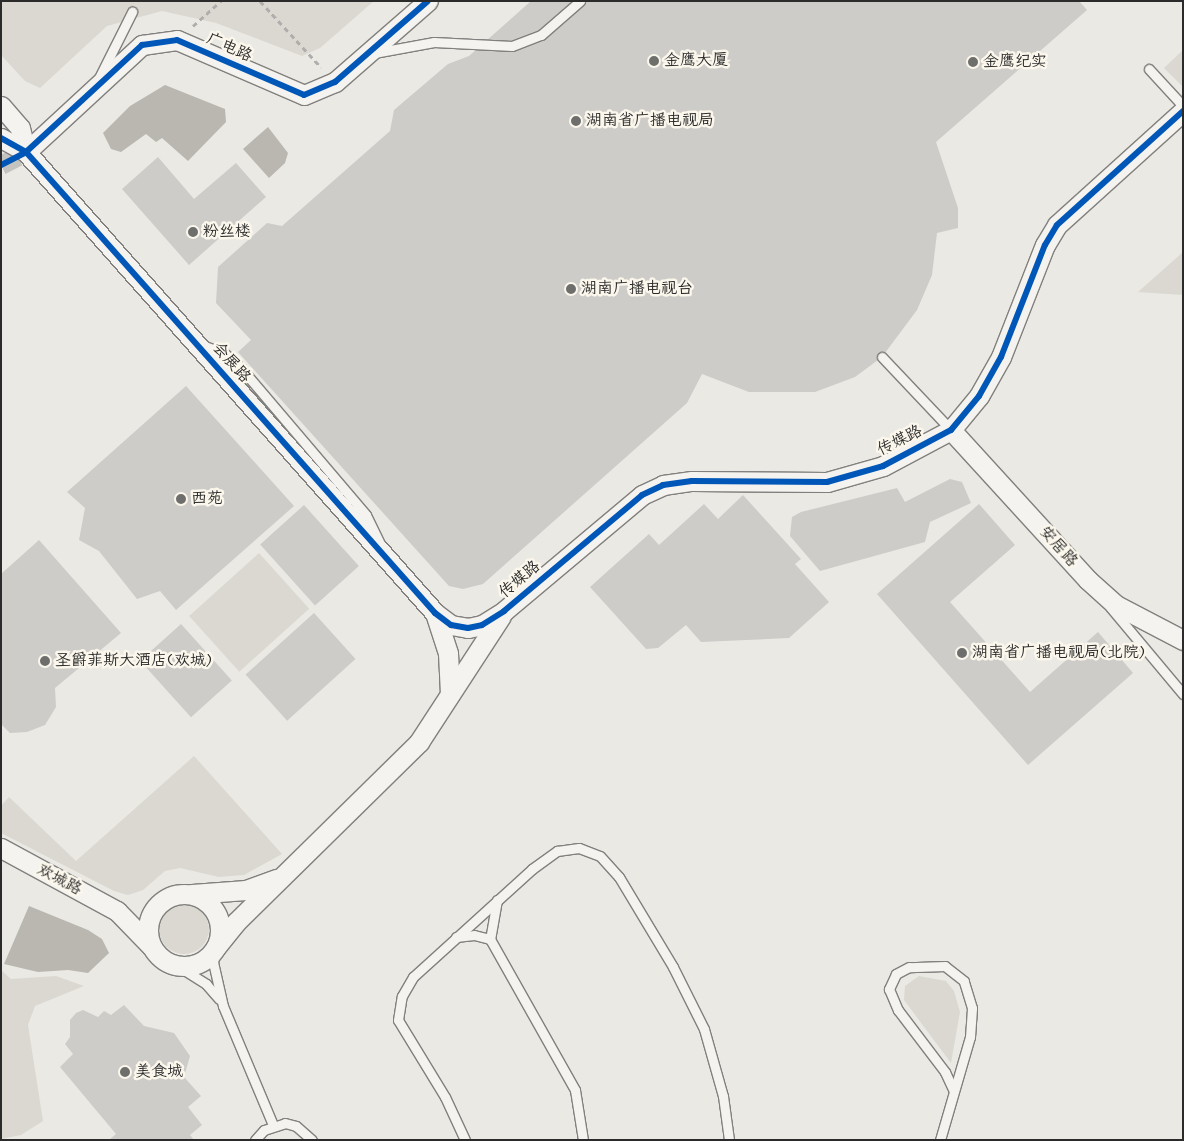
<!DOCTYPE html>
<html>
<head>
<meta charset="utf-8">
<style>
	body { margin:0 }
	#map { position:relative; width:1184px; height:1141px; overflow:hidden; background:#eae9e4; font-family:Mynerve,"LXGW WenKai TC",sans-serif }
	div>[style] { position:absolute }
	.green>* { inset:0; background:#dbd8d1; transform-origin:0 0 }
	.round { border-radius:50% }
	.water>* { inset:0; background:#b9b7b0 }
	.building>* { inset:0; background:#cdccc8; transform-origin:0 0 }
	.minor-tunnel>* { height:19px; margin-top:-9.5px; transform-origin:0; background:repeating-linear-gradient(90deg,#c4c3bf 0 19px,transparent 0 28px) }
	.path>* { height:3px; margin-top:-1.5px; transform-origin:0; background:repeating-linear-gradient(90deg,#afaeac 0 5px,transparent 0 9px) }
	.roads { filter:drop-shadow(1px 0 #81807e) drop-shadow(-1px 0 #81807e) drop-shadow(0 1px #81807e) drop-shadow(0 -1px #81807e) }
	.service>* { height:9px; margin:-4.5px; padding:0 4.5px; transform-origin:4.5px; border-radius:4.5px; background:#f4f3ef }
	.minor>* { height:19px; margin:-9.5px; padding:0 9.5px; transform-origin:9.5px; border-radius:9.5px; background:#f4f3ef }
	.minor>.ring { margin:-9.5px; padding:0; box-sizing:content-box; background:none; border:19px solid #f4f3ef; border-radius:50% }
	.cycleway>* { height:6px; margin:-3px; padding:0 3px; transform-origin:3px; border-radius:3px; background:#0057b8 }
	.dots>* { width:14px; height:14px; translate:-50% -50%; box-sizing:border-box; border:2px solid #fbf7ec; border-radius:50% }
	span { translate:-50% -50%; white-space:nowrap; text-align:center; line-height:1.15; -webkit-text-stroke:5px #fbf7ec; paint-order:stroke }
	.street-label { font-size:16px; color:#2b2b2b }
	.poi-label { font-size:16px; color:#2b2b2b }
	.left { translate:0 -50%; text-align:left }
	.frame { position:absolute; inset:0; border:2px solid #2b2b2b; pointer-events:none }
</style>
</head>
<body>
<div id="map">
	<div class="green">
		<div style="clip-path:polygon(1px 1px,374px 1px,320px 48px,302px 56px,216px 23px,162px 11px,107px 26px,40px 88px,25px 81px,1px 55px)"></div>
		<div style="clip-path:polygon(1183px 50px,1183px 87px,1164px 68px)"></div>
		<div style="clip-path:polygon(1183px 252px,1183px 295px,1138px 292px)"></div>
		<div style="left:259px;top:553px;width:75px;height:94px;rotate:48deg"></div>
		<div style="clip-path:polygon(194px 756px,282px 854px,244px 875px,219px 877px,180px 868px,165px 871px,143px 890px,128px 895px,114px 891px,1px 833px,1px 806px,9px 797px,76px 861px)"></div>
		<div class="round" style="left:159px;top:904px;width:50px;height:50px"></div>
		<div style="clip-path:polygon(1px 970px,11px 979px,56px 976px,84px 986px,35px 1006px,28px 1025px,43px 1121px,21px 1135px,1px 1139px)"></div>
		<div style="clip-path:polygon(919px 976px,946px 981px,954px 991px,960px 1012px,951px 1063px,904px 1000px,905px 986px)"></div>
	</div>
	<div class="water">
		<div style="clip-path:polygon(165px 85px,225px 109px,226px 122px,188px 161px,162px 138px,156px 142px,146px 134px,121px 152px,111px 149px,103px 133px,130px 106px)"></div>
		<div style="clip-path:polygon(268px 127px,288px 153px,285px 163px,269px 178px,243px 149px)"></div>
		<div style="clip-path:polygon(29px 906px,88px 930px,102px 939px,109px 953px,88px 973px,68px 970px,38px 972px,4px 964px)"></div>
	</div>
	<div class="building">
		<div style="clip-path:polygon(531px 1px,1079px 1px,1087px 10px,936px 142px,958px 208px,958px 228px,937px 233px,932px 275px,917px 310px,882px 357px,855px 377px,815px 392px,749px 392px,702px 374px,687px 403px,483px 584px,463px 589px,449px 586px,238px 352px,251px 340px,216px 303px,218px 267px,267px 223px,282px 226px,390px 131px,394px 110px,448px 64px,469px 56px)"></div>
		<div style="clip-path:polygon(158px 157px,194px 199px,236px 163px,266px 197px,189px 265px,122px 189px)"></div>
		<div style="clip-path:polygon(186px 386px,294px 506px,176px 610px,160px 591px,137px 599px,99px 551px,79px 540px,85px 508px,67px 492px)"></div>
		<div style="clip-path:polygon(950px 479px,962px 482px,971px 503px,930px 522px,925px 542px,820px 571px,790px 536px,792px 517px,801px 512px,897px 488px,905px 502px)"></div>
		<div style="clip-path:polygon(743px 495px,801px 559px,795px 564px,829px 602px,789px 638px,701px 642px,686px 625px,658px 648px,646px 649px,590px 587px,649px 534px,659px 545px,704px 504px,718px 519px)"></div>
		<div style="clip-path:polygon(979px 504px,1015px 545px,950px 602px,1030px 692px,1098px 632px,1133px 673px,1028px 765px,877px 594px)"></div>
		<div style="left:304px;top:505px;width:82px;height:59px;rotate:48deg"></div>
		<div style="clip-path:polygon(39px 540px,121px 633px,55px 688px,56px 707px,45px 725px,27px 732px,10px 733px,1px 724px,1px 574px)"></div>
		<div style="left:314px;top:613px;width:62px;height:92px;rotate:48deg"></div>
		<div style="left:181px;top:624px;width:76px;height:55px;rotate:48deg"></div>
		<div style="clip-path:polygon(124px 1005px,144px 1026px,174px 1033px,190px 1056px,184px 1077px,201px 1096px,188px 1107px,202px 1125px,190px 1135px,194px 1140px,109px 1140px,116px 1134px,60px 1067px,73px 1054px,65px 1044px,70px 1037px,70px 1020px,76px 1013px,83px 1010px,98px 1017px,104px 1011px,111px 1015px)"></div>
	</div>
	<div class="minor-tunnel">
		<div style="left:1px;top:165px;width:28px;rotate:-27deg"></div>
	</div>
	<div class="path">
		<div style="left:260px;top:1px;width:90px;rotate:47.3deg"></div>
		<div style="left:193px;top:26px;width:38px;rotate:-42deg"></div>
	</div>
	<div class="roads">
		<div class="service">
			<div style="left:374px;top:53px;width:61px;rotate:-10.4deg"></div>
			<div style="left:434px;top:42px;width:78px;rotate:2.9deg"></div>
			<div style="left:512px;top:46px;width:31px;rotate:-21deg"></div>
			<div style="left:541px;top:35px;width:52px;rotate:-41.1deg"></div>
			<div style="left:1149px;top:69px;width:50px;rotate:47.4deg"></div>
			<div style="left:100px;top:76px;width:72px;rotate:-63.4deg"></div>
			<div style="left:202px;top:345px;width:23px;rotate:20deg"></div>
			<div style="left:224px;top:353px;width:23px;rotate:41deg"></div>
			<div style="left:241px;top:368px;width:193px;rotate:49.6deg"></div>
			<div style="left:366px;top:515px;width:32px;rotate:64deg"></div>
			<div style="left:882px;top:357px;width:100px;rotate:46.6deg"></div>
			<div style="left:1111px;top:608px;width:112px;rotate:50.1deg"></div>
			<div style="left:497px;top:900px;width:40px;rotate:100deg"></div>
			<div style="left:490px;top:939px;width:173px;rotate:60.6deg"></div>
			<div style="left:575px;top:1090px;width:51px;rotate:80.9deg"></div>
			<div style="left:456px;top:937px;width:18px;rotate:-6deg"></div>
			<div style="left:474px;top:935px;width:16px;rotate:14deg"></div>
			<div style="left:216px;top:947px;width:15px;rotate:101deg"></div>
			<div style="left:213px;top:962px;width:45px;rotate:77.2deg"></div>
			<div style="left:223px;top:1006px;width:129px;rotate:67.2deg"></div>
			<div style="left:176px;top:965px;width:36px;rotate:32deg"></div>
			<div style="left:206px;top:984px;width:20px;rotate:49deg"></div>
			<div style="left:255px;top:1140px;width:13px;rotate:-48deg"></div>
			<div style="left:264px;top:1130px;width:22px;rotate:-18deg"></div>
			<div style="left:285px;top:1123px;width:11px;rotate:15deg"></div>
			<div style="left:296px;top:1126px;width:21px;rotate:41deg"></div>
			<div style="left:465px;top:1140px;width:47px;rotate:-114.9deg"></div>
			<div style="left:445px;top:1097px;width:90px;rotate:-121.4deg"></div>
			<div style="left:398px;top:1020px;width:24px;rotate:-81deg"></div>
			<div style="left:402px;top:996px;width:22px;rotate:-60deg"></div>
			<div style="left:413px;top:977px;width:161px;rotate:-42.2deg"></div>
			<div style="left:532px;top:869px;width:31px;rotate:-36deg"></div>
			<div style="left:557px;top:851px;width:22px;rotate:-8deg"></div>
			<div style="left:579px;top:848px;width:22px;rotate:21deg"></div>
			<div style="left:600px;top:856px;width:28px;rotate:48deg"></div>
			<div style="left:619px;top:877px;width:105px;rotate:59deg"></div>
			<div style="left:673px;top:967px;width:69px;rotate:63.4deg"></div>
			<div style="left:704px;top:1029px;width:70px;rotate:74.2deg"></div>
			<div style="left:723px;top:1096px;width:44px;rotate:82.2deg"></div>
			<div style="left:940px;top:1140px;width:107px;rotate:-73.8deg"></div>
			<div style="left:970px;top:1037px;width:29px;rotate:-86deg"></div>
			<div style="left:972px;top:1008px;width:28px;rotate:-107deg"></div>
			<div style="left:964px;top:981px;width:24px;rotate:-142deg"></div>
			<div style="left:945px;top:966px;width:36px;rotate:178deg"></div>
			<div style="left:909px;top:967px;width:15px;rotate:152deg"></div>
			<div style="left:896px;top:974px;width:17px;rotate:115deg"></div>
			<div style="left:889px;top:989px;width:23px;rotate:67deg"></div>
			<div style="left:898px;top:1010px;width:78px;rotate:52.8deg"></div>
			<div style="left:945px;top:1072px;width:21px;rotate:65deg"></div>
		</div>
		<div class="minor">
			<div style="left:1px;top:106px;width:29px;rotate:49deg"></div>
			<div style="left:20px;top:128px;width:25px;rotate:76deg"></div>
			<div style="left:1px;top:138px;width:29px;rotate:29deg"></div>
			<div style="left:26px;top:152px;width:616px;rotate:48.42deg"></div>
			<div style="left:435px;top:613px;width:20px;rotate:37deg"></div>
			<div style="left:451px;top:625px;width:17px;rotate:10deg"></div>
			<div style="left:468px;top:628px;width:14px;rotate:-12deg"></div>
			<div style="left:482px;top:625px;width:26px;rotate:-32deg"></div>
			<div style="left:504px;top:611px;width:180px;rotate:-40deg"></div>
			<div style="left:642px;top:495px;width:23px;rotate:-25deg"></div>
			<div style="left:663px;top:485px;width:29px;rotate:-8deg"></div>
			<div style="left:692px;top:481px;width:135px;rotate:0.4deg"></div>
			<div style="left:827px;top:482px;width:58px;rotate:-15.9deg"></div>
			<div style="left:883px;top:466px;width:77px;rotate:-27.9deg"></div>
			<div style="left:951px;top:430px;width:44px;rotate:-50.5deg"></div>
			<div style="left:979px;top:396px;width:45px;rotate:-60.6deg"></div>
			<div style="left:1001px;top:357px;width:120px;rotate:-68.6deg"></div>
			<div style="left:1045px;top:245px;width:23px;rotate:-59deg"></div>
			<div style="left:1057px;top:225px;width:170px;rotate:-42.1deg"></div>
			<div style="left:26px;top:152px;width:158px;rotate:-42.7deg"></div>
			<div style="left:142px;top:45px;width:35px;rotate:-8deg"></div>
			<div style="left:177px;top:40px;width:138px;rotate:23.4deg"></div>
			<div style="left:304px;top:95px;width:34px;rotate:-23deg"></div>
			<div style="left:335px;top:82px;width:123px;rotate:-41.1deg"></div>
			<div style="left:951px;top:430px;width:203px;rotate:47.6deg"></div>
			<div style="left:1088px;top:580px;width:38px;rotate:42deg"></div>
			<div style="left:1116px;top:605px;width:76px;rotate:27.6deg"></div>
			<div style="left:435px;top:613px;width:42px;rotate:72deg"></div>
			<div style="left:448px;top:653px;width:41px;rotate:87.2deg"></div>
			<div style="left:1px;top:848px;width:132px;rotate:28.5deg"></div>
			<div style="left:117px;top:911px;width:49px;rotate:45.8deg"></div>
			<div class="ring" style="left:148px;top:894px;width:53px;height:53px"></div>
			<div style="left:192px;top:894px;width:54px;rotate:-4.2deg"></div>
			<div style="left:246px;top:890px;width:33px;rotate:-20deg"></div>
			<div style="left:216px;top:947px;width:32px;rotate:-51deg"></div>
			<div style="left:236px;top:922px;width:257px;rotate:-44.5deg"></div>
			<div style="left:419px;top:742px;width:150px;rotate:-56.9deg"></div>
		</div>
	</div>
	<div class="cycleway">
		<div style="left:1px;top:138px;width:29px;rotate:29deg"></div>
		<div style="left:26px;top:152px;width:616px;rotate:48.42deg"></div>
		<div style="left:435px;top:613px;width:20px;rotate:37deg"></div>
		<div style="left:451px;top:625px;width:17px;rotate:10deg"></div>
		<div style="left:468px;top:628px;width:14px;rotate:-12deg"></div>
		<div style="left:482px;top:625px;width:26px;rotate:-32deg"></div>
		<div style="left:504px;top:611px;width:180px;rotate:-40deg"></div>
		<div style="left:642px;top:495px;width:23px;rotate:-25deg"></div>
		<div style="left:663px;top:485px;width:29px;rotate:-8deg"></div>
		<div style="left:692px;top:481px;width:135px;rotate:0.4deg"></div>
		<div style="left:827px;top:482px;width:58px;rotate:-15.9deg"></div>
		<div style="left:883px;top:466px;width:77px;rotate:-27.9deg"></div>
		<div style="left:951px;top:430px;width:44px;rotate:-50.5deg"></div>
		<div style="left:979px;top:396px;width:45px;rotate:-60.6deg"></div>
		<div style="left:1001px;top:357px;width:120px;rotate:-68.6deg"></div>
		<div style="left:1045px;top:245px;width:23px;rotate:-59deg"></div>
		<div style="left:1057px;top:225px;width:170px;rotate:-42.1deg"></div>
		<div style="left:1px;top:165px;width:28px;rotate:-27deg"></div>
		<div style="left:26px;top:152px;width:158px;rotate:-42.7deg"></div>
		<div style="left:142px;top:45px;width:35px;rotate:-8deg"></div>
		<div style="left:177px;top:40px;width:138px;rotate:23.4deg"></div>
		<div style="left:304px;top:95px;width:34px;rotate:-23deg"></div>
		<div style="left:335px;top:82px;width:123px;rotate:-41.1deg"></div>
	</div>
	<div class="dots">
		<div style="left:654px;top:61px;background:#6e6e6c"></div>
		<div style="left:973px;top:62px;background:#6e6e6c"></div>
		<div style="left:576px;top:121px;background:#6e6e6c"></div>
		<div style="left:193px;top:232px;background:#6e6e6c"></div>
		<div style="left:571px;top:289px;background:#6e6e6c"></div>
		<div style="left:181px;top:499px;background:#6e6e6c"></div>
		<div style="left:962px;top:653px;background:#6e6e6c"></div>
		<div style="left:45px;top:661px;background:#6e6e6c"></div>
		<div style="left:125px;top:1072px;background:#6e6e6c"></div>
	</div>
	<div class="street-label">
		<span style="left:229px;top:48px;rotate:24deg">广电路</span>
		<span style="left:231px;top:363px;rotate:48deg">会展路</span>
		<span style="left:900px;top:441px;rotate:-26deg">传媒路</span>
		<span style="left:1058px;top:547px;rotate:48deg">安居路</span>
		<span style="left:520px;top:580px;rotate:-40deg">传媒路</span>
		<span style="left:59px;top:880px;rotate:28deg">欢城路</span>
	</div>
	<div class="poi-label">
		<span class="left" style="left:664px;top:61px">金鹰大厦</span>
		<span class="left" style="left:983px;top:62px">金鹰纪实</span>
		<span class="left" style="left:586px;top:121px">湖南省广播电视局</span>
		<span class="left" style="left:203px;top:232px">粉丝楼</span>
		<span class="left" style="left:581px;top:289px">湖南广播电视台</span>
		<span class="left" style="left:191px;top:499px">西苑</span>
		<span class="left" style="left:972px;top:653px">湖南省广播电视局(北院)</span>
		<span class="left" style="left:55px;top:661px">圣爵菲斯大酒店(欢城)</span>
		<span class="left" style="left:135px;top:1072px">美食城</span>
	</div>
	<div class="frame"></div>
</div>
</body>
</html>
